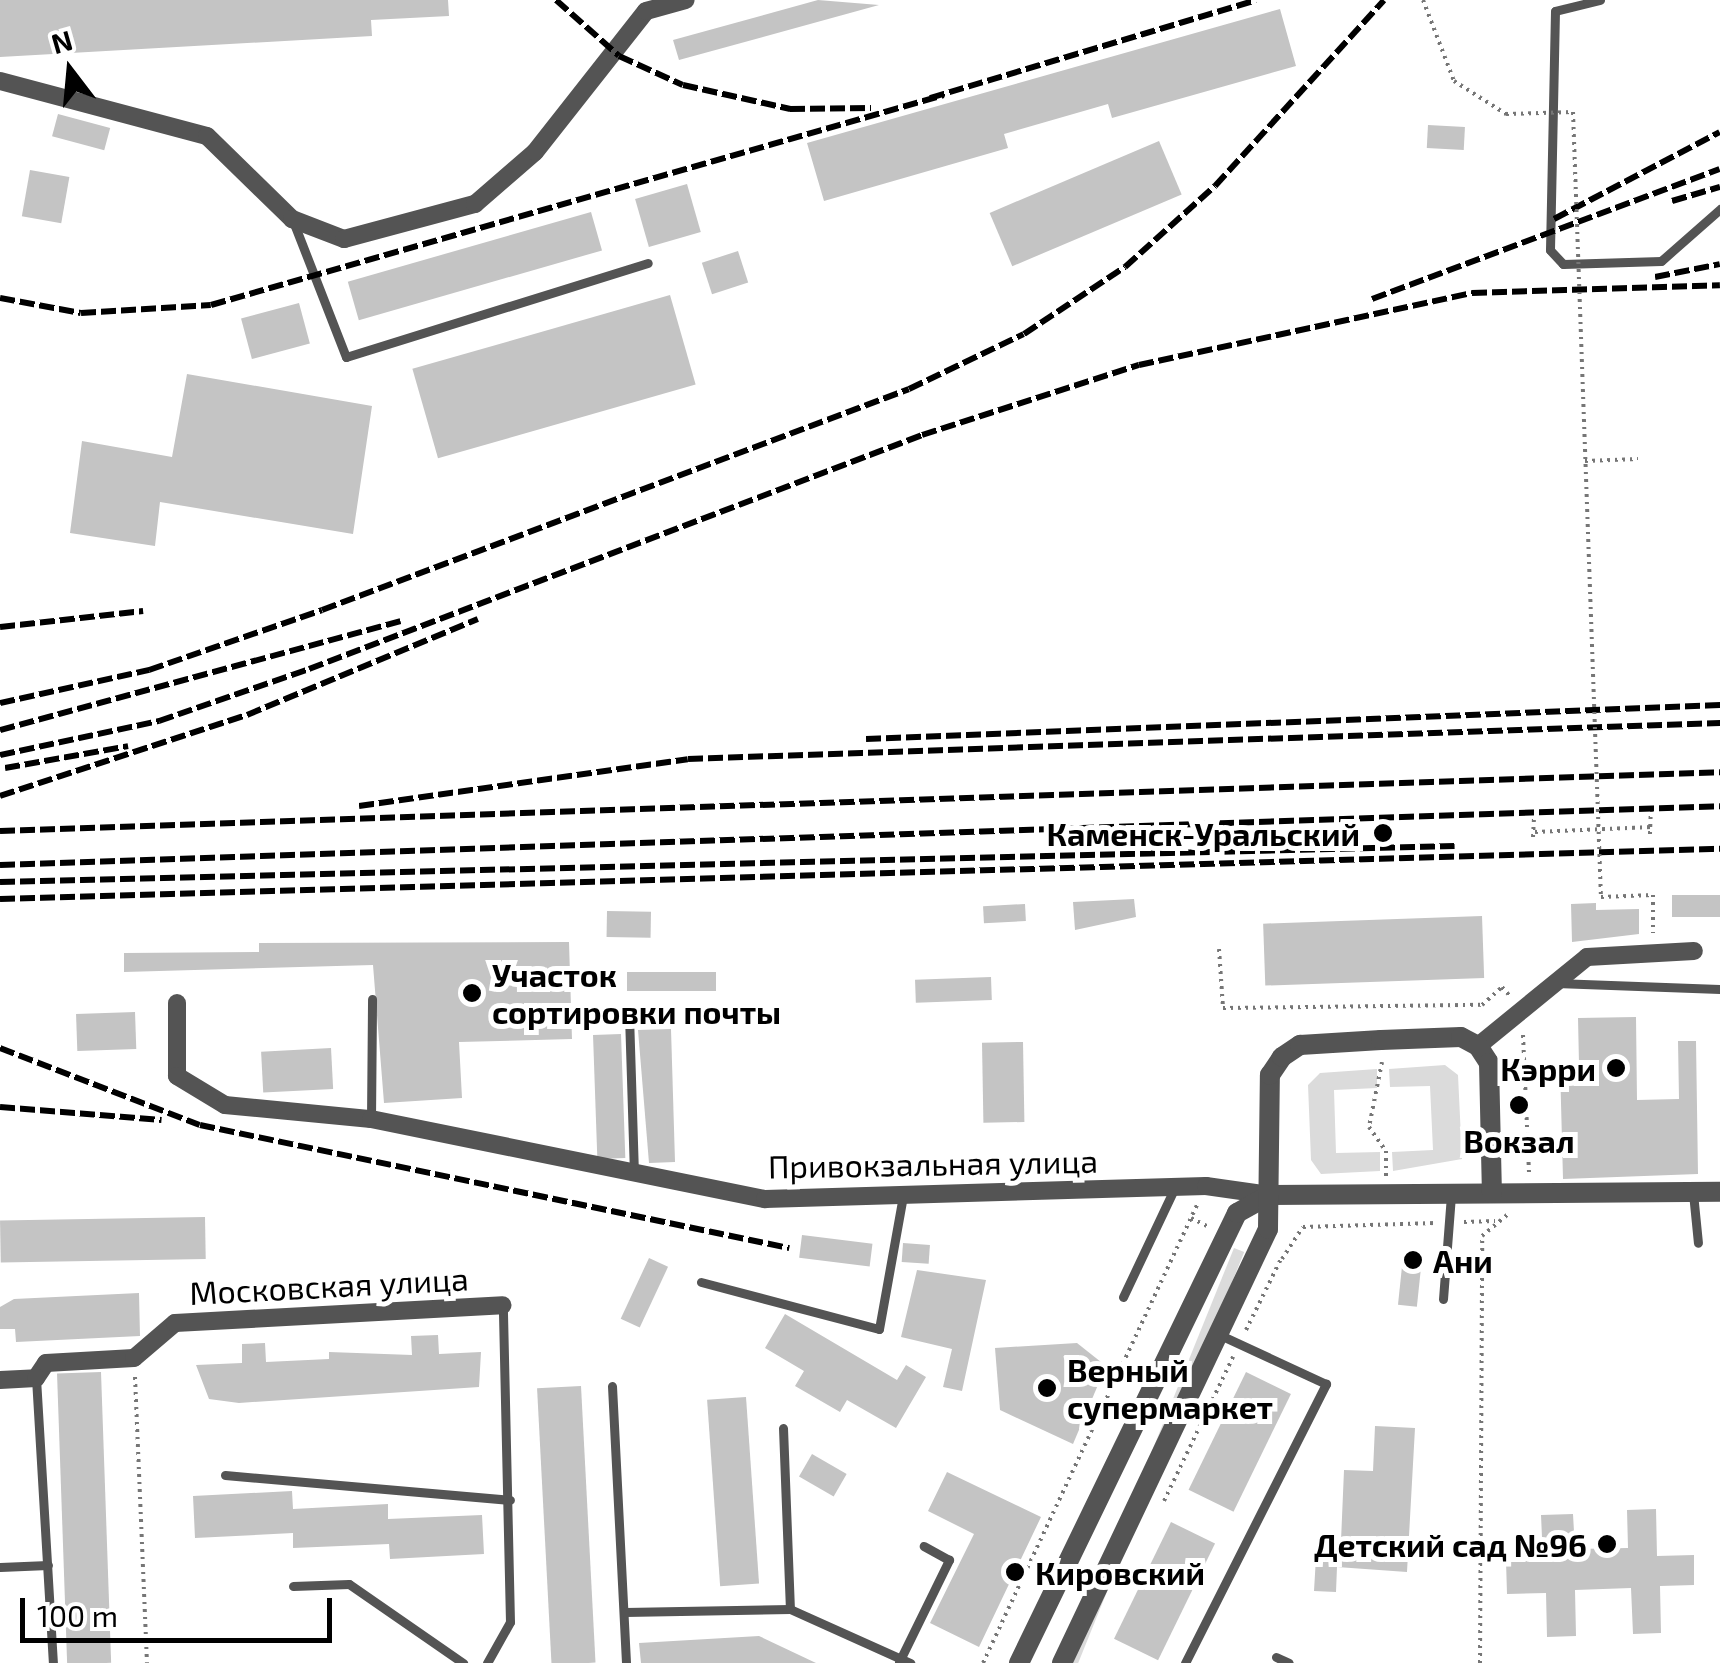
<!DOCTYPE html>
<html>
<head>
<meta charset="utf-8">
<style>
	body { margin:0 }
	#map { position:relative; width:1720px; height:1663px; overflow:hidden; background:#fff; font-family:"Exo 2",sans-serif }
	div>[style] { position:absolute }
	.green>* { inset:0; background:#dbdbdb; transform-origin:0 0 }
	.building>* { inset:0; background:#c4c4c4; transform-origin:0 0 }
	.path>* { height:4px; margin-top:-2px; transform-origin:0; background:repeating-linear-gradient(90deg,#767676 0 2.5px,transparent 0 7.5px) }
	.service>* { height:9px; margin:-4.5px; padding:0 4.5px; transform-origin:4.5px; border-radius:4.5px; background:#545454 }
	.minor>* { height:18px; margin:-9px; padding:0 9px; transform-origin:9px; border-radius:9px; background:#545454 }
	.tertiary>* { height:20px; margin:-10px; padding:0 10px; transform-origin:10px; border-radius:10px; background:#545454 }
	.rail>* { height:6px; margin-top:-3px; transform-origin:0; background:repeating-linear-gradient(90deg,#000 0 15px,transparent 0 20px) }
	.path-bridge>* { height:4px; margin-top:-2px; transform-origin:0; background:repeating-linear-gradient(90deg,#767676 0 2.5px,transparent 0 7.5px) }
	.dots>* { width:28px; height:28px; translate:-50% -50%; box-sizing:border-box; border:5px solid #fff; border-radius:50% }
	span { translate:-50% -50%; white-space:nowrap; text-align:center; line-height:1.15; -webkit-text-stroke:10px #fff; paint-order:stroke }
	.poi-label { font-size:32px; color:#000; font-weight:700 }
	.right { translate:-100% -50%; text-align:right }
	.left { translate:0 -50%; text-align:left }
	.street-label { font-size:32px; color:#000 }
	.north { position:absolute; left:20px; top:20px; width:100px; height:100px; -webkit-text-stroke:8px #fff; paint-order:stroke; rotate:344deg; font-size:28px; font-weight:700; line-height:40px; text-align:center; color:#000 }
	.north::after { content:''; display:block; margin:auto; width:35px; height:45px; background:#000; clip-path:polygon(50% 0,100% 100%,50% 72%,0 100%) }
	.scale { position:absolute; left:20px; top:1598px; width:312px; height:45px; box-sizing:border-box; border:5px solid #000; border-top:0; padding-left:12px; font-size:30px; line-height:35px; white-space:nowrap; color:#000; -webkit-text-stroke:8px #fff; paint-order:stroke }
</style>
</head>
<body>
<div id="map">
	<div class="green">
		<div style="clip-path:polygon(1445px 1065px,1458px 1075px,1462px 1159px,1393px 1171px,1392px 1152px,1433px 1150px,1430px 1086px,1390px 1087px,1389px 1069px)"></div>
		<div style="clip-path:polygon(1377px 1069px,1377px 1088px,1334px 1090px,1336px 1153px,1380px 1152px,1380px 1171px,1321px 1174px,1311px 1160px,1308px 1085px,1320px 1073px)"></div>
		<div style="left:1234px;top:1248px;width:11px;height:460px;rotate:22deg"></div>
	</div>
	<div class="building">
		<div style="clip-path:polygon(0 0,448px 0,449px 16px,371px 20px,372px 36px,0 57px)"></div>
		<div style="clip-path:polygon(818px 0,879px 5px,679px 60px,673px 40px)"></div>
		<div style="clip-path:polygon(1280px 9px,1296px 66px,1112px 118px,1108px 104px,1004px 134px,1008px 148px,824px 201px,807px 143px)"></div>
		<div style="left:58px;top:114px;width:54px;height:23px;rotate:15deg"></div>
		<div style="left:1428px;top:125px;width:37px;height:23px;rotate:3deg"></div>
		<div style="left:1159px;top:141px;width:58px;height:184px;rotate:67deg"></div>
		<div style="left:30px;top:170px;width:40px;height:47px;rotate:10deg"></div>
		<div style="left:687px;top:184px;width:50px;height:54px;rotate:74deg"></div>
		<div style="left:591px;top:212px;width:40px;height:253px;rotate:74deg"></div>
		<div style="left:738px;top:251px;width:33px;height:38px;rotate:72deg"></div>
		<div style="left:670px;top:295px;width:93px;height:268px;rotate:74deg"></div>
		<div style="left:299px;top:303px;width:42px;height:60px;rotate:75deg"></div>
		<div style="clip-path:polygon(187px 374px,372px 406px,353px 534px,160px 502px,155px 546px,70px 533px,82px 441px,172px 457px)"></div>
		<div style="left:1720px;top:895px;width:22px;height:48px;rotate:90deg"></div>
		<div style="clip-path:polygon(1134px 899px,1136px 917px,1075px 930px,1073px 902px)"></div>
		<div style="clip-path:polygon(1596px 903px,1596px 910px,1639px 909px,1639px 934px,1572px 942px,1571px 904px)"></div>
		<div style="left:1025px;top:904px;width:17px;height:42px;rotate:87deg"></div>
		<div style="left:607px;top:911px;width:44px;height:26px;rotate:1deg"></div>
		<div style="left:1482px;top:916px;width:62px;height:219px;rotate:88deg"></div>
		<div style="clip-path:polygon(569px 942px,572px 1039px,459px 1042px,462px 1098px,384px 1103px,373px 965px,124px 972px,124px 953px,259px 952px,259px 943px)"></div>
		<div style="left:627px;top:972px;width:89px;height:19px"></div>
		<div style="left:991px;top:977px;width:23px;height:76px;rotate:88deg"></div>
		<div style="left:135px;top:1012px;width:37px;height:59px;rotate:88deg"></div>
		<div style="clip-path:polygon(1636px 1017px,1637px 1100px,1679px 1099px,1678px 1041px,1696px 1041px,1698px 1174px,1563px 1179px,1560px 1065px,1579px 1064px,1578px 1018px)"></div>
		<div style="clip-path:polygon(671px 1029px,675px 1162px,649px 1163px,638px 1030px)"></div>
		<div style="left:621px;top:1034px;width:124px;height:28px;rotate:88deg"></div>
		<div style="left:1023px;top:1042px;width:80px;height:41px;rotate:89deg"></div>
		<div style="left:331px;top:1048px;width:41px;height:70px;rotate:87deg"></div>
		<div style="left:205px;top:1217px;width:42px;height:205px;rotate:89deg"></div>
		<div style="left:802px;top:1235px;width:71px;height:23px;rotate:7deg"></div>
		<div style="left:903px;top:1243px;width:27px;height:19px;rotate:4deg"></div>
		<div style="left:1403px;top:1257px;width:19px;height:48px;rotate:6deg"></div>
		<div style="left:649px;top:1258px;width:21px;height:67px;rotate:25deg"></div>
		<div style="clip-path:polygon(917px 1270px,986px 1280px,962px 1391px,943px 1387px,952px 1349px,901px 1337px)"></div>
		<div style="clip-path:polygon(139px 1293px,140px 1336px,16px 1342px,15px 1329px,0 1329px,0 1307px,14px 1299px)"></div>
		<div style="clip-path:polygon(785px 1314px,897px 1380px,906px 1365px,926px 1377px,896px 1428px,847px 1400px,840px 1412px,795px 1386px,804px 1371px,765px 1348px)"></div>
		<div style="clip-path:polygon(438px 1335px,439px 1354px,481px 1352px,479px 1387px,239px 1403px,209px 1399px,196px 1365px,242px 1363px,242px 1344px,265px 1343px,266px 1362px,329px 1359px,329px 1352px,412px 1355px,411px 1336px)"></div>
		<div style="clip-path:polygon(1077px 1343px,1106px 1366px,1073px 1444px,1000px 1410px,995px 1348px)"></div>
		<div style="left:101px;top:1372px;width:291px;height:44px;rotate:88deg"></div>
		<div style="left:1246px;top:1372px;width:50px;height:131px;rotate:26deg"></div>
		<div style="left:581px;top:1386px;width:277px;height:44px;rotate:87deg"></div>
		<div style="left:746px;top:1397px;width:187px;height:39px;rotate:86deg"></div>
		<div style="clip-path:polygon(1375px 1426px,1415px 1428px,1407px 1572px,1337px 1567px,1336px 1592px,1314px 1591px,1317px 1540px,1341px 1541px,1344px 1470px,1373px 1471px)"></div>
		<div style="left:812px;top:1454px;width:40px;height:26px;rotate:30deg"></div>
		<div style="clip-path:polygon(947px 1472px,1041px 1517px,979px 1647px,930px 1623px,974px 1534px,928px 1511px)"></div>
		<div style="clip-path:polygon(292px 1491px,293px 1509px,388px 1504px,388px 1519px,482px 1515px,484px 1554px,390px 1559px,389px 1544px,293px 1548px,293px 1533px,195px 1538px,193px 1496px)"></div>
		<div style="clip-path:polygon(1656px 1509px,1657px 1556px,1694px 1555px,1694px 1585px,1660px 1586px,1661px 1633px,1633px 1634px,1631px 1588px,1575px 1590px,1576px 1636px,1547px 1637px,1546px 1593px,1507px 1594px,1506px 1561px,1543px 1560px,1541px 1515px,1573px 1514px,1575px 1549px,1628px 1548px,1627px 1510px)"></div>
		<div style="left:1171px;top:1522px;width:49px;height:130px;rotate:26deg"></div>
		<div style="clip-path:polygon(759px 1636px,816px 1663px,641px 1663px,639px 1643px)"></div>
	</div>
	<div class="path">
		<div style="left:1423px;top:0;width:87px;rotate:69.1deg"></div>
		<div style="left:1454px;top:81px;width:62px;rotate:32.4deg"></div>
		<div style="left:1585px;top:461px;width:53px;rotate:-2.2deg"></div>
		<div style="left:1535px;top:832px;width:117px;rotate:-2.4deg"></div>
		<div style="left:1650px;top:834px;width:23px;rotate:-88deg"></div>
		<div style="left:1533px;top:837px;width:21px;rotate:-87deg"></div>
		<div style="left:1601px;top:897px;width:52px;rotate:-2.2deg"></div>
		<div style="left:1653px;top:895px;width:38px;rotate:90deg"></div>
		<div style="left:1219px;top:949px;width:59px;rotate:86.1deg"></div>
		<div style="left:1223px;top:1008px;width:259px;rotate:-0.7deg"></div>
		<div style="left:1482px;top:1005px;width:27px;rotate:-42deg"></div>
		<div style="left:1502px;top:987px;width:11px;rotate:49deg"></div>
		<div style="left:1523px;top:1035px;width:138px;rotate:87.5deg"></div>
		<div style="left:1382px;top:1062px;width:66px;rotate:101.3deg"></div>
		<div style="left:1369px;top:1127px;width:29px;rotate:55deg"></div>
		<div style="left:1386px;top:1151px;width:26px;rotate:90deg"></div>
		<div style="left:1191px;top:1218px;width:20px;rotate:27deg"></div>
		<div style="left:1464px;top:1222px;width:31px;rotate:-2deg"></div>
		<div style="left:1282px;top:1259px;width:38px;rotate:-57deg"></div>
		<div style="left:1303px;top:1227px;width:132px;rotate:-1.7deg"></div>
		<div style="left:1246px;top:1330px;width:79px;rotate:-63.8deg"></div>
		<div style="left:135px;top:1377px;width:286px;rotate:87.6deg"></div>
		<div style="left:1164px;top:1501px;width:160px;rotate:-64.4deg"></div>
		<div style="left:983px;top:1663px;width:506px;rotate:-64.96deg"></div>
		<div style="left:1480px;top:1663px;width:427px;rotate:-89.7deg"></div>
		<div style="left:1482px;top:1236px;width:34px;rotate:-40deg"></div>
	</div>
	<div class="service">
		<div style="left:1600px;top:0;width:46px;rotate:166.3deg"></div>
		<div style="left:1555px;top:11px;width:239px;rotate:91.2deg"></div>
		<div style="left:1550px;top:250px;width:19px;rotate:47deg"></div>
		<div style="left:1563px;top:264px;width:98px;rotate:-1.8deg"></div>
		<div style="left:1661px;top:261px;width:79px;rotate:-41.4deg"></div>
		<div style="left:293px;top:221px;width:146px;rotate:68.7deg"></div>
		<div style="left:346px;top:357px;width:316px;rotate:-17.3deg"></div>
		<div style="left:1556px;top:983px;width:164px;rotate:2.1deg"></div>
		<div style="left:629px;top:1015px;width:158px;rotate:88.2deg"></div>
		<div style="left:371px;top:1119px;width:120px;rotate:-89.5deg"></div>
		<div style="left:1693px;top:1193px;width:50px;rotate:84.3deg"></div>
		<div style="left:701px;top:1282px;width:184px;rotate:14.8deg"></div>
		<div style="left:879px;top:1329px;width:136px;rotate:-79.8deg"></div>
		<div style="left:1123px;top:1297px;width:122px;rotate:-64.7deg"></div>
		<div style="left:1443px;top:1299px;width:103px;rotate:-85.6deg"></div>
		<div style="left:36px;top:1378px;width:286px;rotate:86.6deg"></div>
		<div style="left:612px;top:1386px;width:277px;rotate:87.1deg"></div>
		<div style="left:783px;top:1428px;width:181px;rotate:87.8deg"></div>
		<div style="left:225px;top:1475px;width:286px;rotate:5deg"></div>
		<div style="left:0;top:1567px;width:48px;rotate:-2.4deg"></div>
		<div style="left:293px;top:1586px;width:56px;rotate:-2deg"></div>
		<div style="left:349px;top:1584px;width:139px;rotate:34.7deg"></div>
		<div style="left:625px;top:1612px;width:165px;rotate:-1deg"></div>
		<div style="left:790px;top:1609px;width:132px;rotate:24.2deg"></div>
		<div style="left:1276px;top:1657px;width:14px;rotate:25deg"></div>
		<div style="left:899px;top:1662px;width:114px;rotate:-63.9deg"></div>
		<div style="left:949px;top:1560px;width:29px;rotate:-151deg"></div>
		<div style="left:487px;top:1663px;width:47px;rotate:-60.7deg"></div>
		<div style="left:510px;top:1622px;width:317px;rotate:-91.3deg"></div>
		<div style="left:1185px;top:1663px;width:313px;rotate:-63.2deg"></div>
		<div style="left:1326px;top:1384px;width:117px;rotate:-155.2deg"></div>
	</div>
	<div class="minor">
		<div style="left:0;top:81px;width:214px;rotate:14.9deg"></div>
		<div style="left:207px;top:136px;width:119px;rotate:44.3deg"></div>
		<div style="left:292px;top:219px;width:56px;rotate:21deg"></div>
		<div style="left:344px;top:239px;width:136px;rotate:-15deg"></div>
		<div style="left:475px;top:204px;width:79px;rotate:-40.9deg"></div>
		<div style="left:535px;top:152px;width:179px;rotate:-51.8deg"></div>
		<div style="left:646px;top:11px;width:41px;rotate:-15.4deg"></div>
		<div style="left:177px;top:1003px;width:73px;rotate:90deg"></div>
		<div style="left:177px;top:1076px;width:56px;rotate:31.1deg"></div>
		<div style="left:225px;top:1105px;width:147px;rotate:5.5deg"></div>
		<div style="left:371px;top:1119px;width:402px;rotate:11.5deg"></div>
		<div style="left:765px;top:1199px;width:441px;rotate:-1.7deg"></div>
		<div style="left:1206px;top:1186px;width:64px;rotate:8.1deg"></div>
		<div style="left:1478px;top:1046px;width:141px;rotate:-39.2deg"></div>
		<div style="left:1587px;top:957px;width:107px;rotate:-3.2deg"></div>
		<div style="left:0;top:1380px;width:36px;rotate:-3deg"></div>
		<div style="left:36px;top:1378px;width:18px;rotate:-56deg"></div>
		<div style="left:46px;top:1363px;width:88px;rotate:-3.3deg"></div>
		<div style="left:134px;top:1358px;width:54px;rotate:-40.5deg"></div>
		<div style="left:175px;top:1323px;width:328px;rotate:-3.1deg"></div>
	</div>
	<div class="tertiary">
		<div style="left:1019px;top:1663px;width:500px;rotate:-64.15deg"></div>
		<div style="left:1237px;top:1213px;width:37px;rotate:-29deg"></div>
		<div style="left:1269px;top:1195px;width:451px;rotate:-0.4deg"></div>
		<div style="left:1062px;top:1663px;width:480px;rotate:-64.6deg"></div>
		<div style="left:1268px;top:1229px;width:154px;rotate:-89.3deg"></div>
		<div style="left:1270px;top:1075px;width:22px;rotate:-56deg"></div>
		<div style="left:1282px;top:1057px;width:22px;rotate:-34deg"></div>
		<div style="left:1300px;top:1045px;width:81px;rotate:-3.5deg"></div>
		<div style="left:1381px;top:1040px;width:80px;rotate:-2.1deg"></div>
		<div style="left:1461px;top:1037px;width:19px;rotate:28deg"></div>
		<div style="left:1478px;top:1046px;width:20px;rotate:57deg"></div>
		<div style="left:1489px;top:1063px;width:130px;rotate:88.7deg"></div>
	</div>
	<div class="rail">
		<div style="left:556px;top:0;width:84px;rotate:41.6deg"></div>
		<div style="left:619px;top:56px;width:70px;rotate:24.4deg"></div>
		<div style="left:683px;top:85px;width:110px;rotate:12.6deg"></div>
		<div style="left:790px;top:109px;width:81px;rotate:-0.7deg"></div>
		<div style="left:930px;top:98px;width:340px;rotate:-16.7deg"></div>
		<div style="left:1672px;top:201px;width:50px;rotate:-16.3deg"></div>
		<div style="left:1554px;top:219px;width:187px;rotate:-27.7deg"></div>
		<div style="left:1655px;top:277px;width:66px;rotate:-11.3deg"></div>
		<div style="left:0;top:298px;width:82px;rotate:10.5deg"></div>
		<div style="left:81px;top:313px;width:130px;rotate:-3.5deg"></div>
		<div style="left:211px;top:305px;width:762px;rotate:-15.99deg"></div>
		<div style="left:1372px;top:299px;width:371px;rotate:-20.5deg"></div>
		<div style="left:0;top:627px;width:144px;rotate:-6.4deg"></div>
		<div style="left:0;top:703px;width:153px;rotate:-12.5deg"></div>
		<div style="left:149px;top:670px;width:183px;rotate:-19.1deg"></div>
		<div style="left:322px;top:610px;width:627px;rotate:-20.63deg"></div>
		<div style="left:909px;top:389px;width:127px;rotate:-25.6deg"></div>
		<div style="left:1024px;top:334px;width:121px;rotate:-33.6deg"></div>
		<div style="left:1125px;top:267px;width:121px;rotate:-42deg"></div>
		<div style="left:1215px;top:186px;width:251px;rotate:-47.7deg"></div>
		<div style="left:0;top:730px;width:415px;rotate:-15.2deg"></div>
		<div style="left:866px;top:739px;width:855px;rotate:-2.28deg"></div>
		<div style="left:0;top:755px;width:163px;rotate:-12.1deg"></div>
		<div style="left:159px;top:721px;width:159px;rotate:-19.1deg"></div>
		<div style="left:309px;top:669px;width:656px;rotate:-20.89deg"></div>
		<div style="left:922px;top:435px;width:228px;rotate:-17.9deg"></div>
		<div style="left:1139px;top:365px;width:341px;rotate:-12.2deg"></div>
		<div style="left:1472px;top:293px;width:248px;rotate:-1.8deg"></div>
		<div style="left:5px;top:768px;width:125px;rotate:-10.1deg"></div>
		<div style="left:0;top:796px;width:260px;rotate:-18.2deg"></div>
		<div style="left:247px;top:715px;width:250px;rotate:-22.6deg"></div>
		<div style="left:359px;top:806px;width:332px;rotate:-8.1deg"></div>
		<div style="left:688px;top:759px;width:1033px;rotate:-2deg"></div>
		<div style="left:0;top:831px;width:1721px;rotate:-1.96deg"></div>
		<div style="left:0;top:865px;width:1721px;rotate:-1.96deg"></div>
		<div style="left:0;top:882px;width:1455px;rotate:-1.42deg"></div>
		<div style="left:0;top:899px;width:1721px;rotate:-1.67deg"></div>
		<div style="left:0;top:1048px;width:214px;rotate:21.1deg"></div>
		<div style="left:200px;top:1125px;width:602px;rotate:11.8deg"></div>
		<div style="left:0;top:1107px;width:162px;rotate:4.6deg"></div>
	</div>
	<div class="path-bridge">
		<div style="left:1506px;top:114px;width:67px;rotate:-1.7deg"></div>
		<div style="left:1573px;top:112px;width:785px;rotate:87.96deg"></div>
	</div>
	<div class="dots">
		<div style="left:1383px;top:833px;background:#000"></div>
		<div style="left:472px;top:993px;background:#000"></div>
		<div style="left:1616px;top:1068px;background:#000"></div>
		<div style="left:1519px;top:1105px;background:#000"></div>
		<div style="left:1413px;top:1260px;background:#000"></div>
		<div style="left:1047px;top:1388px;background:#000"></div>
		<div style="left:1607px;top:1544px;background:#000"></div>
		<div style="left:1015px;top:1572px;background:#000"></div>
	</div>
	<div class="poi-label">
		<span class="right" style="left:1360px;top:833px">Каменск-Уральский</span>
		<span class="left" style="left:492px;top:993px">Участок<br>сортировки почты</span>
		<span class="right" style="left:1596px;top:1068px">Кэрри</span>
		<span style="left:1519px;top:1140px">Вокзал</span>
		<span class="left" style="left:1433px;top:1260px">Ани</span>
		<span class="left" style="left:1067px;top:1388px">Верный<br>супермаркет</span>
		<span class="right" style="left:1587px;top:1544px">Детский сад №96</span>
		<span class="left" style="left:1035px;top:1572px">Кировский</span>
	</div>
	<div class="street-label">
		<span style="left:933px;top:1163px;rotate:-1deg">Привокзальная улица</span>
		<span style="left:329px;top:1285px;rotate:-3deg">Московская улица</span>
	</div>
	<div class="north">N</div>
	<div class="scale">100 m</div>
</div>
</body>
</html>
